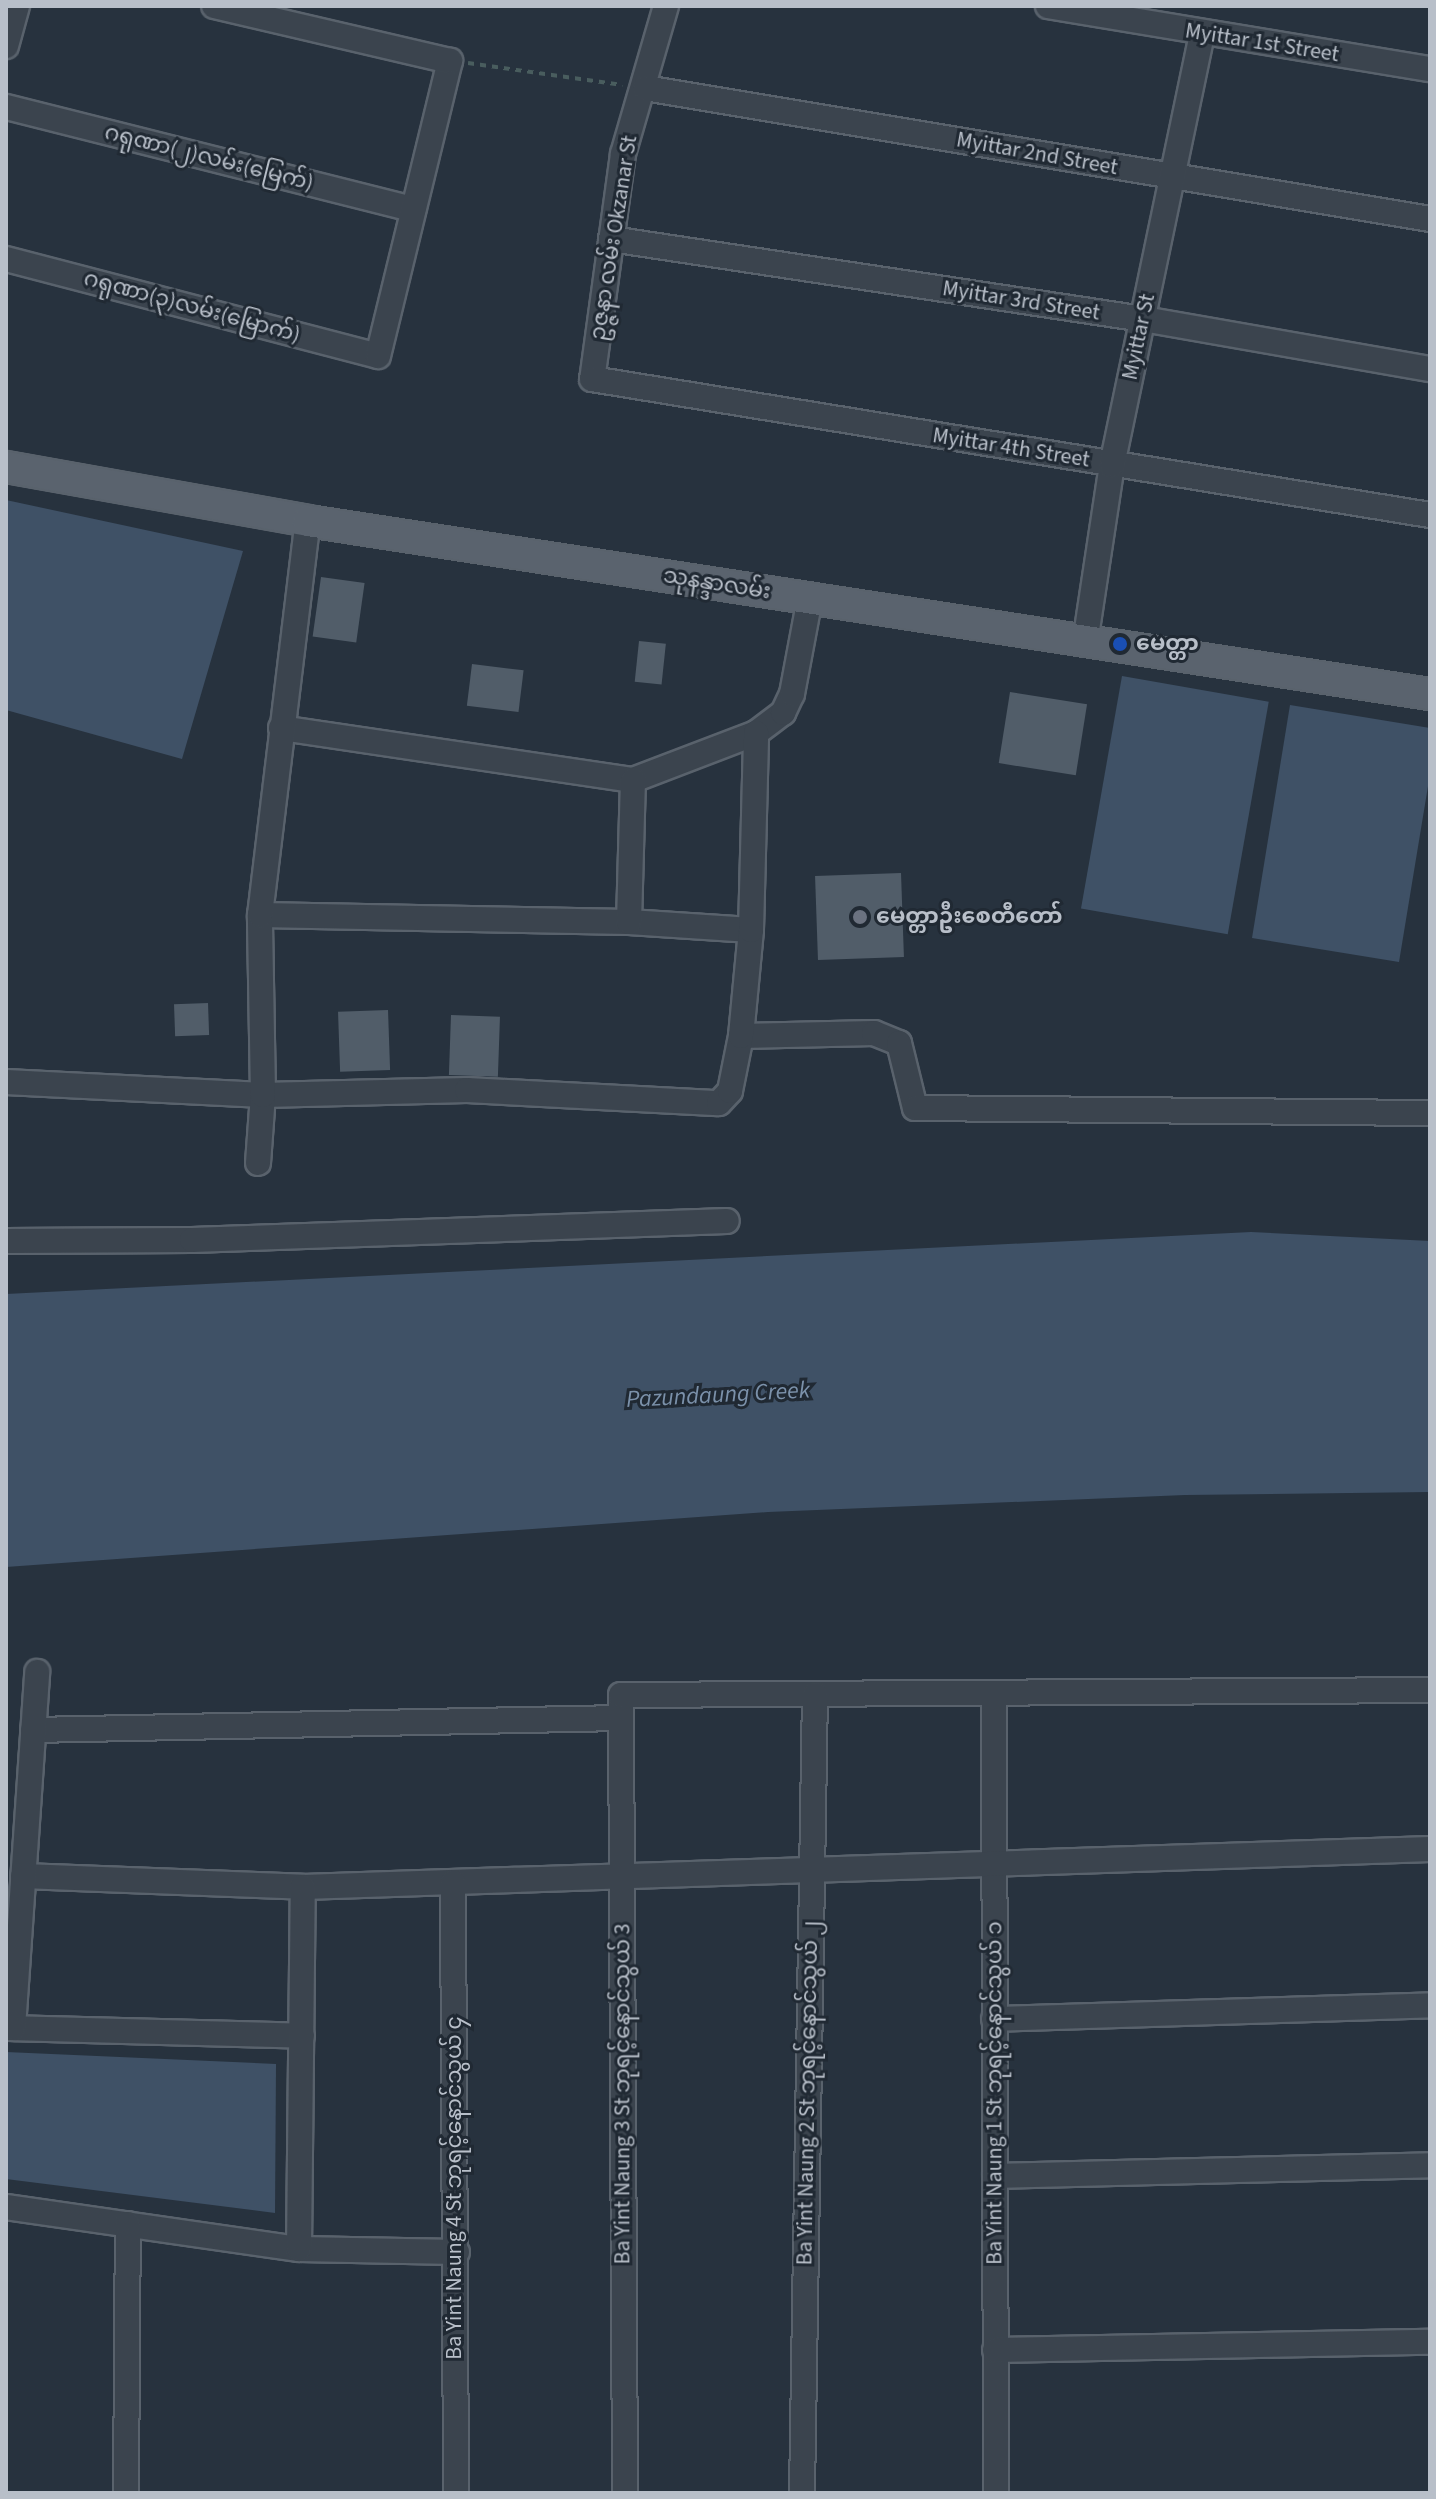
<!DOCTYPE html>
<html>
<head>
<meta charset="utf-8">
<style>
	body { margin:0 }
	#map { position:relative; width:1436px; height:2499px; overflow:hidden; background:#27323e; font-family:"Source Sans 3","Noto Sans Myanmar",sans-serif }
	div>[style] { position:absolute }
	.water>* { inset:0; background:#3f5166; transform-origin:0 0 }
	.building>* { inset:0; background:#515d69; transform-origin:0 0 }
	.path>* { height:4px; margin-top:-2px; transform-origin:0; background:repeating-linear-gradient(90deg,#495d5e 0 6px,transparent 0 12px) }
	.roads { filter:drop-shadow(2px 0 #59626c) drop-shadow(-2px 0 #59626c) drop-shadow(0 2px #59626c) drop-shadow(0 -2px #59626c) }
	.minor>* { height:24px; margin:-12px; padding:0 12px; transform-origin:12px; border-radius:12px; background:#3b444e }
	.major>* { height:30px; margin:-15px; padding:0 15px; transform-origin:15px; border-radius:15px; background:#5a636e }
	.dots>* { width:22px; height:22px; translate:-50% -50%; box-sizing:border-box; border:4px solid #202933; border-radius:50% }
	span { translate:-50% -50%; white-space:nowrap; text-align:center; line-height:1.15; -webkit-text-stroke:6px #202933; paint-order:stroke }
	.street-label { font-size:22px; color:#b8bfc9 }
	.poi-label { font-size:22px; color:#b8bfc9; font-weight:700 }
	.left { translate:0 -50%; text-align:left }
	.water-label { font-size:24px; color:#7b91aa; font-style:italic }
	.frame { position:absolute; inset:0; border:8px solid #b8bfc9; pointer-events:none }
</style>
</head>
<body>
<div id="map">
	<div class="water">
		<div style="clip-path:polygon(6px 500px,243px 551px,182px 759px,6px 710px)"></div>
		<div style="left:1122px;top:676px;width:149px;height:236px;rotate:10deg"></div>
		<div style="clip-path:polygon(1290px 705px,1430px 728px,1430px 774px,1399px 962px,1252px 938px)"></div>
		<div style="clip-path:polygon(1251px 1232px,1430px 1241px,1430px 1492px,1185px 1495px,768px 1512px,6px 1567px,6px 1294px)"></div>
		<div style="clip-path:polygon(6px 2052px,276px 2064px,275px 2213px,6px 2179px)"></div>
	</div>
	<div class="building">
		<div style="left:321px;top:577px;width:44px;height:60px;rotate:8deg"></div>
		<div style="left:639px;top:641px;width:27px;height:41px;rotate:6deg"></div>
		<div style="left:472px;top:664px;width:52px;height:42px;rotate:7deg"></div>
		<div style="left:1010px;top:692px;width:78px;height:72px;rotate:9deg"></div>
		<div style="left:901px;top:873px;width:84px;height:86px;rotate:88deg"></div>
		<div style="left:208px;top:1003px;width:32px;height:34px;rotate:88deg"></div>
		<div style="left:388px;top:1010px;width:60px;height:50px;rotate:88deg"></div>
		<div style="left:451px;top:1015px;width:49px;height:60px;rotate:2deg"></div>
	</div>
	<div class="path">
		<div style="left:468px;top:63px;width:156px;rotate:8.1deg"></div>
	</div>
	<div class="roads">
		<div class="minor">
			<div style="left:666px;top:6px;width:154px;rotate:106.2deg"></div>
			<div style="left:623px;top:154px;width:227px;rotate:97.8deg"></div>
			<div style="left:592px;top:379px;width:849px;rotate:9.22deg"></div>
			<div style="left:1048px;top:6px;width:387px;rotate:9.4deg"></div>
			<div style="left:6px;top:46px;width:41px;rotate:-74.6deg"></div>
			<div style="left:645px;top:88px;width:796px;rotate:9.47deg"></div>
			<div style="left:6px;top:107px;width:420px;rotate:14.1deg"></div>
			<div style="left:611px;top:239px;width:538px;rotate:8.55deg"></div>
			<div style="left:1143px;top:319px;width:291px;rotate:9.9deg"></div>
			<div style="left:6px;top:259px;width:384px;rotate:14.6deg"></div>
			<div style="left:378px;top:356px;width:304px;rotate:-76.3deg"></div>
			<div style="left:450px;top:61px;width:242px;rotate:-166.9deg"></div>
			<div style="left:1085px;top:643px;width:180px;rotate:-81.4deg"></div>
			<div style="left:1112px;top:465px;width:440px;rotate:-78.2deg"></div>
			<div style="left:281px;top:728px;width:356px;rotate:8.4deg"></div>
			<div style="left:633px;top:780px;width:132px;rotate:-20.9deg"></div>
			<div style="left:756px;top:733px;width:34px;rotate:-37deg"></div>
			<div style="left:783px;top:713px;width:21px;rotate:-65deg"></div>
			<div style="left:792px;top:694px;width:98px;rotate:-79.4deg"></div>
			<div style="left:260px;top:915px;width:369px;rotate:1.1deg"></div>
			<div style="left:629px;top:922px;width:122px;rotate:3.8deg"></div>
			<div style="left:629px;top:922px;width:142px;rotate:-88.4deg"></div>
			<div style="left:741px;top:1036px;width:133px;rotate:-1.3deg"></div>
			<div style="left:874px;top:1033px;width:27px;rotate:22deg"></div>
			<div style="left:899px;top:1043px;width:67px;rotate:76.2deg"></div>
			<div style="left:915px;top:1108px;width:515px;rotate:0.56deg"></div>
			<div style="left:6px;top:1082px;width:257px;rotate:2.9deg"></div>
			<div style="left:263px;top:1095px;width:204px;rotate:-1.4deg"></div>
			<div style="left:467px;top:1090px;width:252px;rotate:3deg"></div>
			<div style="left:719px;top:1103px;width:16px;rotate:-47deg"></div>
			<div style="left:730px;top:1091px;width:56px;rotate:-78.7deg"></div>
			<div style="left:741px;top:1036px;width:106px;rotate:-84.6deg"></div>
			<div style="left:751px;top:930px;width:197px;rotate:-88.5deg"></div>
			<div style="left:258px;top:1163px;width:68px;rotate:-85.8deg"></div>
			<div style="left:263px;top:1095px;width:180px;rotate:-91deg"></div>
			<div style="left:260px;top:915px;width:397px;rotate:-83.1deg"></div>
			<div style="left:6px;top:1241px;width:186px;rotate:-0.3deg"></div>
			<div style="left:192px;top:1240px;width:535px;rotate:-2.03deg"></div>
			<div style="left:994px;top:1693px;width:800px;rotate:89.86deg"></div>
			<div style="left:33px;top:1730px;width:588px;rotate:-1.17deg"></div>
			<div style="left:23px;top:1876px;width:280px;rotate:2.2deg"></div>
			<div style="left:303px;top:1887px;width:1128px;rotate:-1.93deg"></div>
			<div style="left:453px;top:1882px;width:611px;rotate:89.72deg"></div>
			<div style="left:994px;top:2019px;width:436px;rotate:-1.8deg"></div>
			<div style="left:6px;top:2028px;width:296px;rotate:1.5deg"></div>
			<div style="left:13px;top:2028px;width:357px;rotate:-86.1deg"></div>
			<div style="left:995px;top:2176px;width:435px;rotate:-1.4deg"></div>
			<div style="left:6px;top:2207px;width:296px;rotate:8.2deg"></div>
			<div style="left:299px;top:2249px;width:158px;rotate:1.1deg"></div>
			<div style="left:299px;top:2249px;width:362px;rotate:-89.4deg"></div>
			<div style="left:995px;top:2350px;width:435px;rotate:-1.1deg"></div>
			<div style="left:126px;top:2493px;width:269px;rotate:-89.6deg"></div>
			<div style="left:625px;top:2493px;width:798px;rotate:-90.29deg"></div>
			<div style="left:621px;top:1695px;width:809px;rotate:-0.35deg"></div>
			<div style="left:802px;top:2493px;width:799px;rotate:-89.07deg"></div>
		</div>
		<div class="major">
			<div style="left:6px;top:467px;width:307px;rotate:10.1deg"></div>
			<div style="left:308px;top:521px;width:1135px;rotate:8.77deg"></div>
		</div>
	</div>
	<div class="dots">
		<div style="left:1120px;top:644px;background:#1a4fb4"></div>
		<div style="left:860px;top:917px;background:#6b7280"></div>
	</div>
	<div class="street-label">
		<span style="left:1262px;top:43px;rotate:9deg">Myittar 1st Street</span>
		<span style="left:1037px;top:154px;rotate:10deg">Myittar 2nd Street</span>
		<span style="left:209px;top:158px;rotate:14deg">ဂရုဏာ(၂)လမ်း(မြေက်)</span>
		<span style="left:614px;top:238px;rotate:-81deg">ဥဇ္ဇနာ လမ်း Okzanar St</span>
		<span style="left:1021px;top:301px;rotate:9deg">Myittar 3rd Street</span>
		<span style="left:192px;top:307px;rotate:15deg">ဂရုဏာ(၃)လမ်း(မြောက်)</span>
		<span style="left:1139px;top:337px;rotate:-78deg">Myittar St</span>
		<span style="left:1011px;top:448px;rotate:9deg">Myittar 4th Street</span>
		<span style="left:717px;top:584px;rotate:9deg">သုနန္ဒာလမ်း</span>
		<span style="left:808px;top:2093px;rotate:-89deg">Ba Yint Naung 2 St ဘုရင့်နောင်သွယ် ၂</span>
		<span style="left:995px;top:2093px;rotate:-90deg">Ba Yint Naung 1 St ဘုရင့်နောင်သွယ် ၁</span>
		<span style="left:623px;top:2094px;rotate:-90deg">Ba Yint Naung 3 St ဘုရင့်နောင်သွယ် 3</span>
		<span style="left:455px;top:2188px;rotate:-90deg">Ba Yint Naung 4 St ဘုရင့်နောင်သွယ် ၄</span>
	</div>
	<div class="poi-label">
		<span class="left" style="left:1136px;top:644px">မေတ္တာ</span>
		<span class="left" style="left:876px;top:917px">မေတ္တာဦးစေတီတော်</span>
	</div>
	<div class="water-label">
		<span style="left:718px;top:1395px;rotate:-3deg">Pazundaung Creek</span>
	</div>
	<div class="frame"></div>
</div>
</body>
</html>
